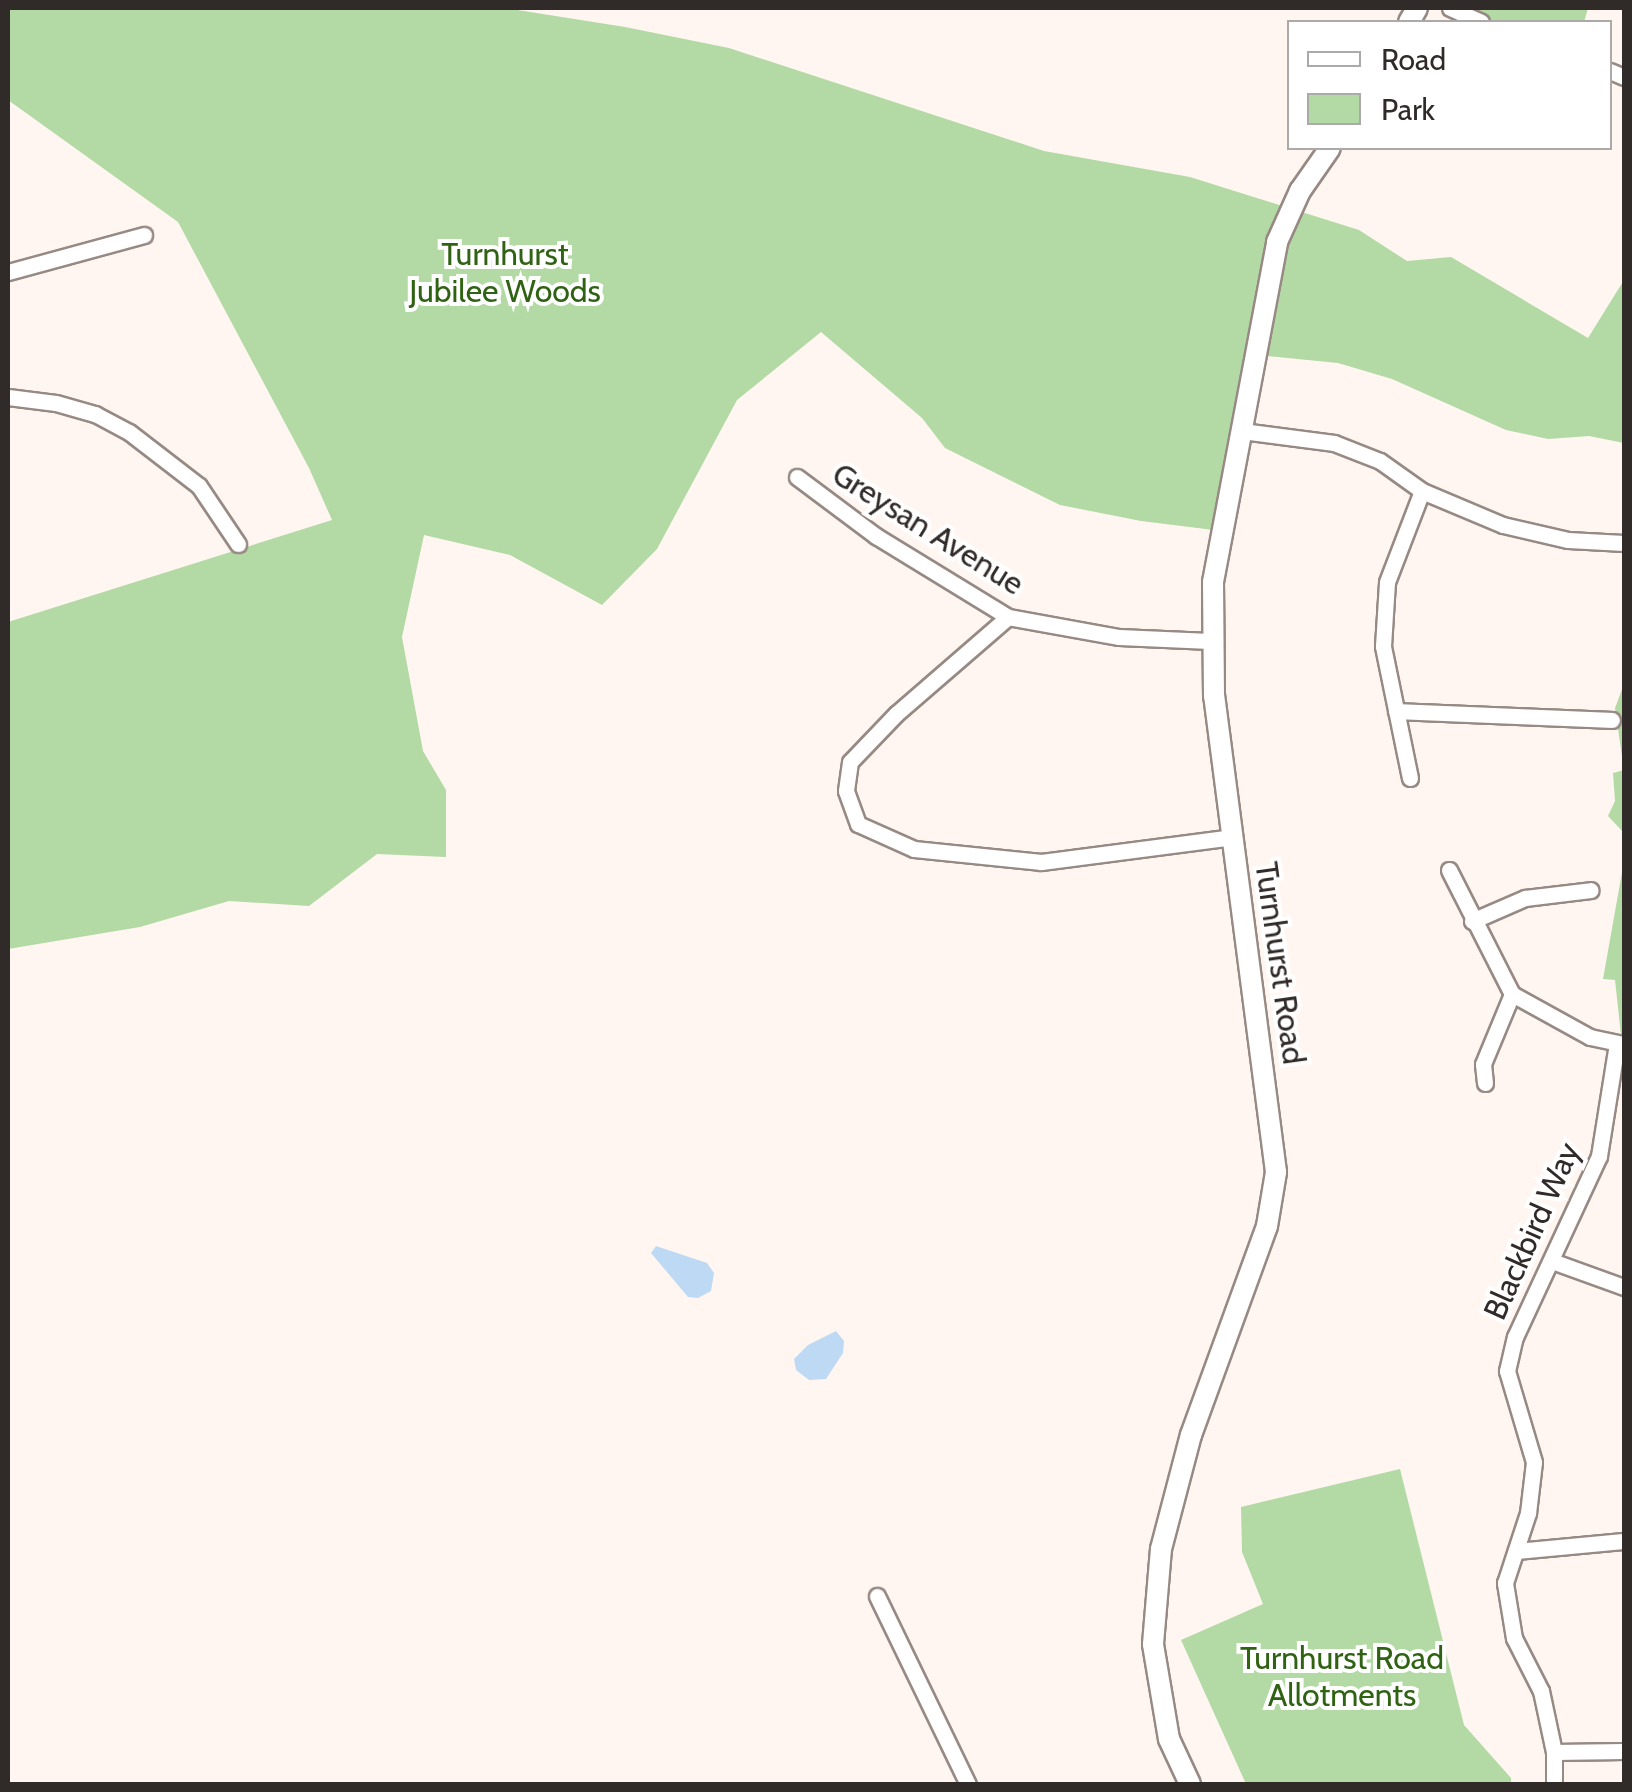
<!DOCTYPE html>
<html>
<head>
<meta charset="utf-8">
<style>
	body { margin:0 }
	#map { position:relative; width:1632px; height:1792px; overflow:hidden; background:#fff6f1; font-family:Cabin,sans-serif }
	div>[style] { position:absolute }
	.green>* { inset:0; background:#b3d9a4 }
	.water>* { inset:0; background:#bdd9f4 }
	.roads { filter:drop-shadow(2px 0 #978983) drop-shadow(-2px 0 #978983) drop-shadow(0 2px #978983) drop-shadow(0 -2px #978983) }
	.street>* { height:15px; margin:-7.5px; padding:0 7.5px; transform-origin:7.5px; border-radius:7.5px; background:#fff }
	.secondary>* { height:20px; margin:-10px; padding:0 10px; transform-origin:10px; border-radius:10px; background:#fff }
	span { translate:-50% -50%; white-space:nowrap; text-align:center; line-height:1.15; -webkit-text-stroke:8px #fff; paint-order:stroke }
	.park-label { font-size:32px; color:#306214 }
	.street-label { font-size:32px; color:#302a28 }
	.frame { position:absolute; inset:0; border:10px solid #302a28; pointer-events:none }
	.legend { position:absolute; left:1287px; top:20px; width:325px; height:130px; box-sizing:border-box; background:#fff; border:2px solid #acaaa9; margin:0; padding:12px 18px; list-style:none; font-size:30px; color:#302a28 }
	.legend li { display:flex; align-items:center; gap:20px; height:50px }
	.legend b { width:50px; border:2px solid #acaaa9 }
</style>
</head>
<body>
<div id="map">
	<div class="green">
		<div style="clip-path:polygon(8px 8px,505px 8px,625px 27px,729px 48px,1044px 151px,1190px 177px,1359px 230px,1407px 261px,1451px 257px,1588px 338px,1624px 280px,1624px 443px,1589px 436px,1548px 439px,1506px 430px,1392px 379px,1338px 363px,1256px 355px,1222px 531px,1141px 521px,1060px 505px,945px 448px,922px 418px,821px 332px,737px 400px,657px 549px,602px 605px,510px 555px,424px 535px,402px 637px,423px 751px,446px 790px,446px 857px,377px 854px,309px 906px,229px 901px,140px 927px,8px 949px,8px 622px,332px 520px,309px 468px,178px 222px,8px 100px)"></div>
		<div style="clip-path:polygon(1450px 8px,1588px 8px,1584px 22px,1482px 22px)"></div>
		<div style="clip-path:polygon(1624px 684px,1624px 833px,1608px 816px,1615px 801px,1613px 773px,1624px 770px,1615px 708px)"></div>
		<div style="clip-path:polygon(1624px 861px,1624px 1035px,1621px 1035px,1615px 980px,1603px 979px)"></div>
		<div style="clip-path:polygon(1400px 1469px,1464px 1725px,1511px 1778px,1511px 1784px,1246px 1784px,1181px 1640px,1263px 1604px,1242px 1552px,1241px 1507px)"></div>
	</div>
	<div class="water">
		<div style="clip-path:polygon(656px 1246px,707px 1263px,714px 1273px,711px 1291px,698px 1298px,688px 1297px,651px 1253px)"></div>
		<div style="clip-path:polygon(836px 1331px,844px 1341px,843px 1353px,826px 1379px,809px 1380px,796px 1370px,794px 1359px,808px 1345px)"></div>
	</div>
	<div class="roads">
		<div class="street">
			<div style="left:1450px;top:8px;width:34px;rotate:24deg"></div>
			<div style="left:1610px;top:71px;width:15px;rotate:23deg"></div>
			<div style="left:8px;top:272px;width:141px;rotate:-15.2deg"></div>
			<div style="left:8px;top:397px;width:48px;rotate:7.1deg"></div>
			<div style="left:56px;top:403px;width:41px;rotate:15.8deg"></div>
			<div style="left:95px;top:414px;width:38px;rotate:28deg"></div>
			<div style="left:129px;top:432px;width:88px;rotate:37.6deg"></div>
			<div style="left:199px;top:486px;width:70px;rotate:56.1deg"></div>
			<div style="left:1242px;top:431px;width:93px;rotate:7.4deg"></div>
			<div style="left:1334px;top:443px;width:49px;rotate:21.4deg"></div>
			<div style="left:1380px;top:461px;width:52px;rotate:35.5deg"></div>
			<div style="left:1422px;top:491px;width:88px;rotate:22.8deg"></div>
			<div style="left:1503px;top:525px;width:67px;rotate:13deg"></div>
			<div style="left:1568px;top:540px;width:56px;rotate:3.1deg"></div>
			<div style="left:797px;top:477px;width:99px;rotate:36.8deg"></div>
			<div style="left:876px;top:536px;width:155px;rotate:31.5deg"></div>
			<div style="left:1008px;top:617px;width:113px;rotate:10.2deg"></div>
			<div style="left:1119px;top:637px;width:91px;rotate:2.5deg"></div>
			<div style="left:1008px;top:617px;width:148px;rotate:139.1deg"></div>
			<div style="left:896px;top:714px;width:66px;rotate:133.8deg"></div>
			<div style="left:850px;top:762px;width:29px;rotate:98deg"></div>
			<div style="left:846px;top:791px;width:35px;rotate:70deg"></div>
			<div style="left:858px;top:824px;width:61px;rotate:24.1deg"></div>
			<div style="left:914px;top:849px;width:128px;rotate:5.8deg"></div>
			<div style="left:1041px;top:862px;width:194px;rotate:-7.4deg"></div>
			<div style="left:1396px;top:711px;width:216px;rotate:2.4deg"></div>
			<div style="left:1410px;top:778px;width:135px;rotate:-101.6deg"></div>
			<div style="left:1383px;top:646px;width:64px;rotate:-86.4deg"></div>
			<div style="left:1387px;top:582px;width:97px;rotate:-69deg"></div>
			<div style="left:1449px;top:870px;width:139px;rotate:63.1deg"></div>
			<div style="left:1512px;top:994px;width:89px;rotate:28.9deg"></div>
			<div style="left:1590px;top:1037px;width:35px;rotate:12deg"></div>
			<div style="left:1472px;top:921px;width:58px;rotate:-23.5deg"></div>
			<div style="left:1525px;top:898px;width:66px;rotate:-6.9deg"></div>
			<div style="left:1485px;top:1083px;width:19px;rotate:-96deg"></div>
			<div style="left:1483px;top:1064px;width:76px;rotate:-67.5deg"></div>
			<div style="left:1552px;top:1261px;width:77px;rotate:19.9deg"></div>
			<div style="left:1516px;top:1551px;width:108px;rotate:-5.3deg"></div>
			<div style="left:877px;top:1596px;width:209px;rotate:64.2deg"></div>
			<div style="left:1554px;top:1752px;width:70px;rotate:-0.8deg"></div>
			<div style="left:1554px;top:1784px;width:32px;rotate:-90deg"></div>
			<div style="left:1554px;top:1752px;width:62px;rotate:-102deg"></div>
			<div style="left:1541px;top:1691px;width:59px;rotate:-117deg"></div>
			<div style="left:1514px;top:1638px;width:56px;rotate:-99.3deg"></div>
			<div style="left:1505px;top:1583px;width:74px;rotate:-71.8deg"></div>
			<div style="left:1528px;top:1513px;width:51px;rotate:-83.3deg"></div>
			<div style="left:1534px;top:1462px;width:95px;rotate:-106.5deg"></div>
			<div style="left:1507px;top:1371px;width:35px;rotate:-77deg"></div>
			<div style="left:1515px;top:1337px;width:200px;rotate:-65.1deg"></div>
			<div style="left:1599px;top:1156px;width:113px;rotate:-80.9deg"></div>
		</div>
		<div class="secondary">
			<div style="left:1409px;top:22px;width:16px;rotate:-60deg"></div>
			<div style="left:1190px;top:1784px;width:50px;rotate:-115deg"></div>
			<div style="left:1169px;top:1739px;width:96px;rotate:-99.6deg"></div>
			<div style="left:1153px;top:1644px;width:95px;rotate:-85.2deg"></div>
			<div style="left:1161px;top:1549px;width:118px;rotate:-75.3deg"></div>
			<div style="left:1191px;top:1435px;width:222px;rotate:-70deg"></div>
			<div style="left:1267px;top:1226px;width:55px;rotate:-80.5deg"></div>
			<div style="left:1276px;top:1172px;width:480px;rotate:-97.4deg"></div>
			<div style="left:1214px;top:696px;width:114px;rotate:-90.5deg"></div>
			<div style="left:1213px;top:582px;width:346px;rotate:-79.3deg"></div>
			<div style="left:1277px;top:242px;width:56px;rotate:-65.7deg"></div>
			<div style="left:1300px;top:191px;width:52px;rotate:-55.1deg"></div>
		</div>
	</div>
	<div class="park-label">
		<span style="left:505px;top:273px">Turnhurst<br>Jubilee Woods</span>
		<span style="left:1342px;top:1677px">Turnhurst Road<br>Allotments</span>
	</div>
	<div class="street-label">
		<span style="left:928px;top:529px;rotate:32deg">Greysan Avenue</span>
		<span style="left:1280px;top:963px;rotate:82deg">Turnhurst Road</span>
		<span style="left:1532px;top:1231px;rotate:-66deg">Blackbird Way</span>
	</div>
	<div class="frame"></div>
	<ul class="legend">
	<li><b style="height:12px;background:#fff"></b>Road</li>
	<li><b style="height:28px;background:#b3d9a4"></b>Park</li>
	</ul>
</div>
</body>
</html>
